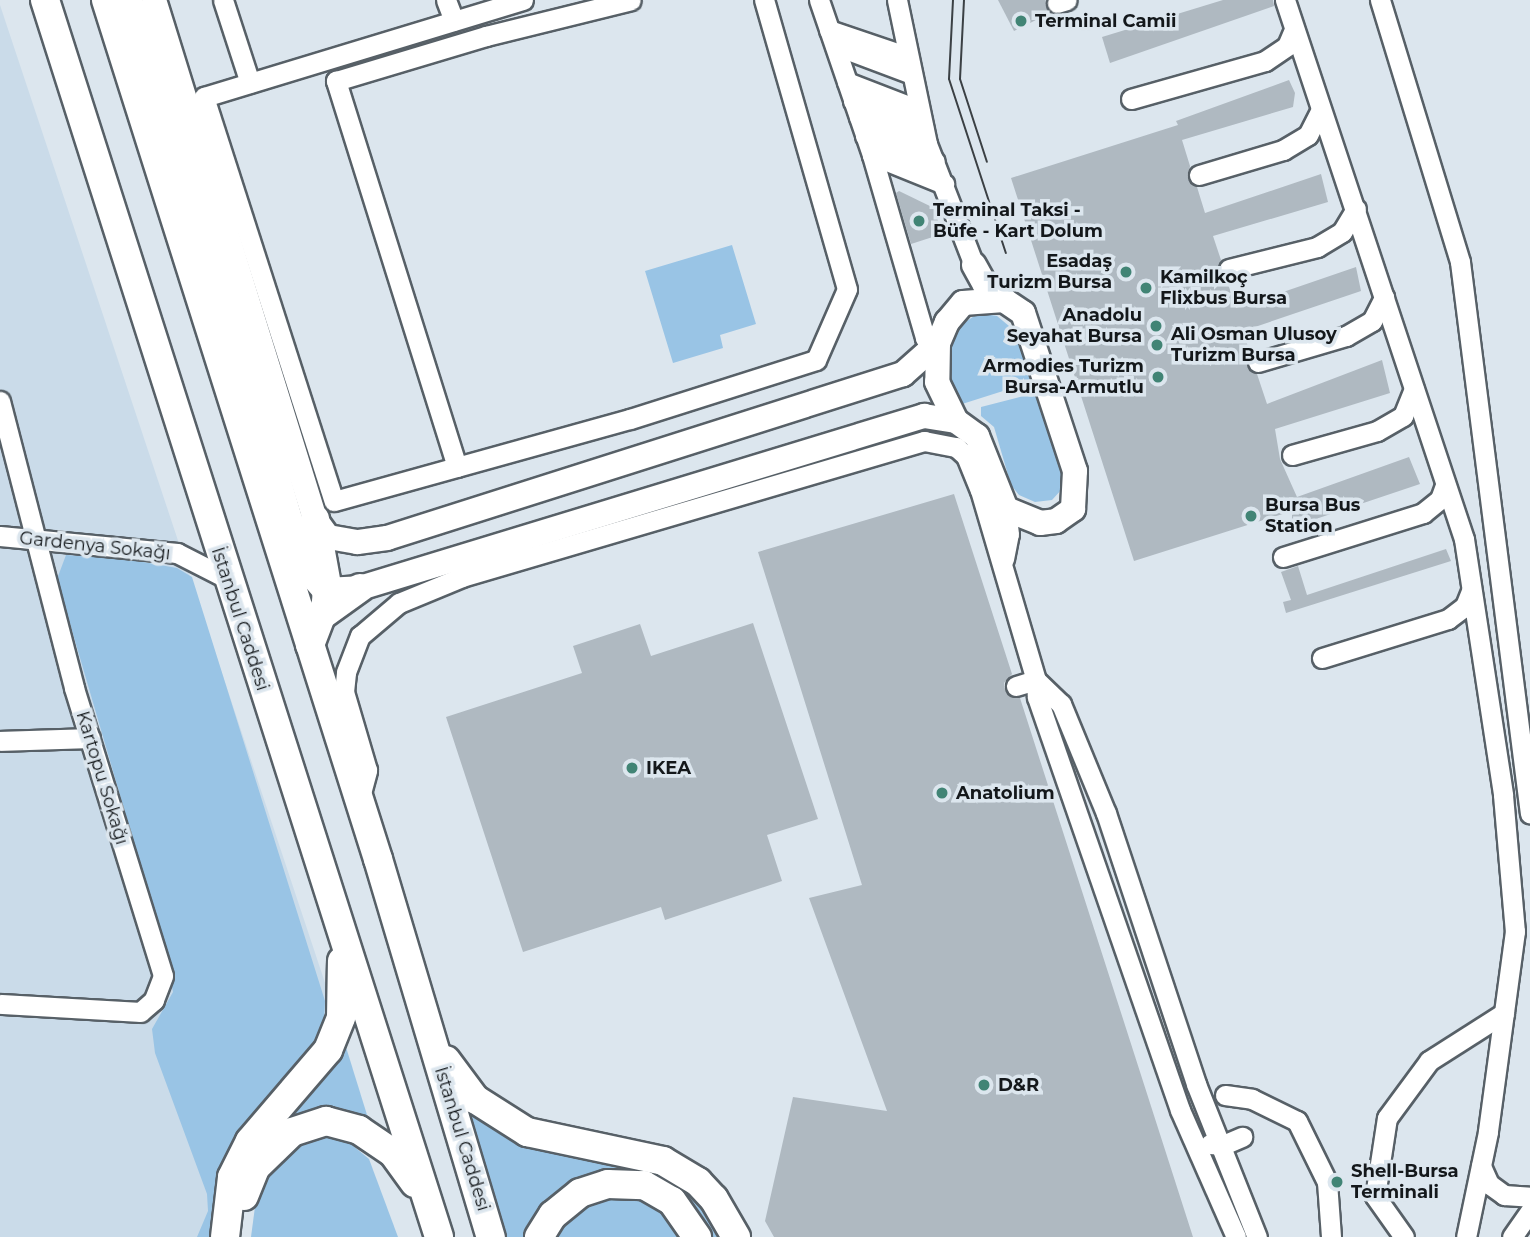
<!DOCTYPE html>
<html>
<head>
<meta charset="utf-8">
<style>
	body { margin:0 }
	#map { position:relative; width:1530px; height:1237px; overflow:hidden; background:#dce6ee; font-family:Montserrat,sans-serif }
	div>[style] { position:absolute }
	.built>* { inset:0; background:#cadbe9 }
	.green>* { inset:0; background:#99c4e5 }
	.building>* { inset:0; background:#afb9c1 }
	.roads { filter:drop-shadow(2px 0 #576067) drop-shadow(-2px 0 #576067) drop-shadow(0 2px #576067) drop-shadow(0 -2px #576067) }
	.minor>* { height:19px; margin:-9.5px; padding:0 9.5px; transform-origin:9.5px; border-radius:9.5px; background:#fff }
	.major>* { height:24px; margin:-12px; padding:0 12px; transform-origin:12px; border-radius:12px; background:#fff }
	.highway>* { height:28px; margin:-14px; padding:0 14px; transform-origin:14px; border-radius:14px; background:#fff }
	.tram>* { height:2px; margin:-1px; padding:0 1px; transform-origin:1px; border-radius:1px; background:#3b4044 }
	.dots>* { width:19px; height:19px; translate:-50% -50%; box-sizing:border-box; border:4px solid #dce6ee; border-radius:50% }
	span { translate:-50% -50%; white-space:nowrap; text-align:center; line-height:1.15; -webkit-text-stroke:7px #dce6ee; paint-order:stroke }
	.poi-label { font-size:18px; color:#14181b; font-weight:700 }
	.left { translate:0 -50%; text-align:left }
	.right { translate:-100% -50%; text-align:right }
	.street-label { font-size:18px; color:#14181b }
</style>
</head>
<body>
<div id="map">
	<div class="built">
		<div style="clip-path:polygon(0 5px,345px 1043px,220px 1216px,228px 1237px,0 1237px)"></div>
	</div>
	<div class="green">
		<div style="clip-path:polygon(732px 245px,756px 324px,720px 335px,723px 348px,673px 363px,645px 271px)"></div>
		<div style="clip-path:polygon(979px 313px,997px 316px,1015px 331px,1031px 382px,959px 405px,950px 395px,942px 352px,959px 326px)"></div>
		<div style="clip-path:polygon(1039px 392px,1066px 476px,1062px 489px,1052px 500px,1035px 502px,1019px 495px,1011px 485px,994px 427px,981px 416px,981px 407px)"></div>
		<div style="clip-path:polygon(66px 555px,126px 559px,177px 568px,192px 577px,325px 1001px,324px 1025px,315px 1044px,211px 1237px,197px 1237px,208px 1211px,207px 1194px,155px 1053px,152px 1029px,173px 992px,162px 939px,57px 579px)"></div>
		<div style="clip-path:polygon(341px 1031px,372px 1131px,269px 1132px)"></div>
		<div style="clip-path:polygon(460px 1104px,517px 1145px,663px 1174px,703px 1209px,719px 1237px,710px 1237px,622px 1175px,528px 1237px,506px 1237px)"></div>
		<div style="clip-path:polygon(330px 1137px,351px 1144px,369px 1159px,398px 1237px,251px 1237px,258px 1184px,300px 1142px)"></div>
		<div style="clip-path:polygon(635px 1192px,666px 1207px,692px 1237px,549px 1237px,576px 1203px)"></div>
	</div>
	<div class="building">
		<div style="clip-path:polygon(998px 0,1045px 0,1050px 13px,1014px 31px)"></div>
		<div style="clip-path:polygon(1223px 0,1273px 0,1274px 6px,1110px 63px,1102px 37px)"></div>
		<div style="clip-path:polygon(1289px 80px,1295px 93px,1293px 107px,1182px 140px,1190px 166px,1188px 179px,1197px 187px,1205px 213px,1321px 174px,1328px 202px,1213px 236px,1221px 260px,1217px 273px,1227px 281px,1236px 308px,1356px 267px,1361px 291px,1243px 331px,1250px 353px,1247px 366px,1257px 374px,1267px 404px,1382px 360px,1390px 393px,1275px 429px,1280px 459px,1297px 497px,1409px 457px,1420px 484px,1292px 527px,1292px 511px,1134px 561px,1011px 178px,1178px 125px,1176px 121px)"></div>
		<div style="clip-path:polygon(899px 191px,934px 208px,942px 234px,911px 244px,896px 193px)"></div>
		<div style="clip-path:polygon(954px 494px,1012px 674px,1004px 683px,1005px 690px,1020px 698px,1193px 1237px,774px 1237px,765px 1221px,793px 1097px,887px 1111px,809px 898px,862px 885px,758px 552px)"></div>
		<div style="clip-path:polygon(1446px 549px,1451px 561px,1286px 613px,1283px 602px,1291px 600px,1281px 572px,1298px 566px,1307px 595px)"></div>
		<div style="clip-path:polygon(753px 623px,818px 819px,767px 835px,782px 881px,665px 920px,661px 907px,523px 952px,446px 717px,582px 673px,573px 646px,640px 624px,651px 656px)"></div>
	</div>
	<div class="roads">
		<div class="minor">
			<div style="left:223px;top:0;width:87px;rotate:72deg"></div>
			<div style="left:446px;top:0;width:22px;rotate:69deg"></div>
			<div style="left:523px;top:0;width:333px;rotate:163.1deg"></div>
			<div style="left:204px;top:97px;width:424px;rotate:72.2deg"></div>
			<div style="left:334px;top:501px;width:307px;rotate:-15.5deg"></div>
			<div style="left:630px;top:419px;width:195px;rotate:-17.6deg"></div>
			<div style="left:816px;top:360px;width:77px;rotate:-66.4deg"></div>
			<div style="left:847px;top:289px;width:301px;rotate:-106deg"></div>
			<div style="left:819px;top:0;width:164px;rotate:71.1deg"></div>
			<div style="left:872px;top:155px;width:191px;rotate:73.8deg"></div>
			<div style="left:925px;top:338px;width:14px;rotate:21deg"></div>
			<div style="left:897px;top:0;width:147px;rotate:78.2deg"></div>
			<div style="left:927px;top:144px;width:130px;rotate:68.8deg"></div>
			<div style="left:1285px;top:0;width:568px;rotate:71.63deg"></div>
			<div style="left:1464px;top:539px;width:259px;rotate:81.3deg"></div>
			<div style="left:1503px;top:795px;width:137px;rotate:85deg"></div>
			<div style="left:1515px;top:931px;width:203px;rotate:97.7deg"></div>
			<div style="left:1488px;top:1132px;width:107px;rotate:101.8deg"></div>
			<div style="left:1380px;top:0;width:274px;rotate:73deg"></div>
			<div style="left:1460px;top:262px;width:556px;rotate:82.77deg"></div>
			<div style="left:1057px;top:3px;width:10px;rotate:-17deg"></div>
			<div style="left:829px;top:30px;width:81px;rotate:18.7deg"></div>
			<div style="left:835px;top:45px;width:79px;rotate:20.7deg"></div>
			<div style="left:847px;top:82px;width:77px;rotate:21.3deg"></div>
			<div style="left:1131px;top:99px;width:139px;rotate:-15.8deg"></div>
			<div style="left:1265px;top:61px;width:27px;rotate:-34deg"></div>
			<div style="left:1287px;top:46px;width:15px;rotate:-67deg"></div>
			<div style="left:853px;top:101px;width:75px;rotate:20.4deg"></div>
			<div style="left:859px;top:117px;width:73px;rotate:21.7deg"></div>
			<div style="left:865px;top:136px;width:74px;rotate:19.7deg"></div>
			<div style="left:872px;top:155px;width:78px;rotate:21.9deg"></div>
			<div style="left:1199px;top:175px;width:88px;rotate:-16.6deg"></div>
			<div style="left:1283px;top:150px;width:29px;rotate:-31deg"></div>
			<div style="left:1308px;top:135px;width:28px;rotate:-63deg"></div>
			<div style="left:1229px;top:269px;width:91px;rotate:-14deg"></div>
			<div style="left:1317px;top:247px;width:29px;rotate:-31deg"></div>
			<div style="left:1342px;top:232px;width:27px;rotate:-59deg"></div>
			<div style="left:1258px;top:362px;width:92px;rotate:-16.5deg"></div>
			<div style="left:1346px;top:336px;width:30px;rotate:-30deg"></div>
			<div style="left:1372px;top:321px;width:27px;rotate:-63deg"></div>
			<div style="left:0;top:401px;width:296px;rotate:75.5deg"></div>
			<div style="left:74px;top:688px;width:301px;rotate:72.8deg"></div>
			<div style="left:163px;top:976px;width:26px;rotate:111deg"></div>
			<div style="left:154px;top:1000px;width:18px;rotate:139deg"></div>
			<div style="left:140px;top:1012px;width:140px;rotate:-176.7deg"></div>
			<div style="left:1292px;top:455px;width:88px;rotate:-15.8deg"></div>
			<div style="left:1377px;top:431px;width:30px;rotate:-30deg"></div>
			<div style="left:1403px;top:416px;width:29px;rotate:-68deg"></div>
			<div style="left:457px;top:467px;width:405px;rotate:-107.4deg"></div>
			<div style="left:336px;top:81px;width:157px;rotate:-16.7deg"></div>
			<div style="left:486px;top:36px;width:149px;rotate:-13.9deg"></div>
			<div style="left:0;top:536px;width:178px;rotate:5.5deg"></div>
			<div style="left:177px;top:553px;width:55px;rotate:27deg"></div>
			<div style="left:1283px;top:557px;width:147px;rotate:-17.4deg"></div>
			<div style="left:1423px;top:513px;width:22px;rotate:-39deg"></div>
			<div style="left:1440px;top:499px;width:15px;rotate:-70deg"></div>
			<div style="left:1004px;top:559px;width:25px;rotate:-79deg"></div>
			<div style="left:1009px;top:534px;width:25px;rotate:-97deg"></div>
			<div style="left:1322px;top:658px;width:132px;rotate:-17.2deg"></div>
			<div style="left:1448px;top:619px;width:21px;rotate:-37deg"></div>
			<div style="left:1465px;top:606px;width:16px;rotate:-68deg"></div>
			<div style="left:1016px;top:686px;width:21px;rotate:-17deg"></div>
			<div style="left:1036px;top:680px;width:17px;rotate:87deg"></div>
			<div style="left:1037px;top:697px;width:437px;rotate:70.9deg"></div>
			<div style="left:1180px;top:1110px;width:139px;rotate:66.2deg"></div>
			<div style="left:0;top:741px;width:90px;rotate:-1.9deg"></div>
			<div style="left:360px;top:797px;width:28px;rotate:-75deg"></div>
			<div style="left:367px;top:770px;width:81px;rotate:-106.4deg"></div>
			<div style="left:344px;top:692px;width:20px;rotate:-84deg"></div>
			<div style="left:346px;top:672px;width:39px;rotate:-69deg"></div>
			<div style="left:360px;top:636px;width:51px;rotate:-40.2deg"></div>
			<div style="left:399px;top:603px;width:68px;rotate:-22.4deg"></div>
			<div style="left:462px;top:577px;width:482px;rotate:-16.4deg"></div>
			<div style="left:924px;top:441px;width:33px;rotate:11deg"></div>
			<div style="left:956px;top:447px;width:13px;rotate:42deg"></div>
			<div style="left:966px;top:456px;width:37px;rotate:68deg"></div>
			<div style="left:980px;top:490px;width:198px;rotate:73.6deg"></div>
			<div style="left:1036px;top:680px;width:35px;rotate:44deg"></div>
			<div style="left:1061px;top:704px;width:118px;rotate:67.6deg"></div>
			<div style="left:1106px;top:813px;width:286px;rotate:71.6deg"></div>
			<div style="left:1196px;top:1084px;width:165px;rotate:68.3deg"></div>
			<div style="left:1225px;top:1095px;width:27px;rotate:8deg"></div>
			<div style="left:1252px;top:1099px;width:50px;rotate:26.1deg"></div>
			<div style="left:1297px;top:1121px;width:68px;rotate:63.8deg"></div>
			<div style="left:1327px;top:1182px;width:55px;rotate:85.8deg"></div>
			<div style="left:1210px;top:1144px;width:13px;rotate:4deg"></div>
			<div style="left:1223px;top:1145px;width:21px;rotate:-23deg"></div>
			<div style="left:1481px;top:1166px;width:20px;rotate:66deg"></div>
			<div style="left:1489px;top:1184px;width:19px;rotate:36deg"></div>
			<div style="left:1504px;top:1195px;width:26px;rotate:4deg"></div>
			<div style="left:1404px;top:1237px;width:50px;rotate:-125.3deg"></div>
			<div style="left:1375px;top:1196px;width:79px;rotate:-81.3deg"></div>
			<div style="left:1387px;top:1118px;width:71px;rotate:-53.6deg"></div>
			<div style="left:1429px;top:1061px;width:89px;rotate:-32.6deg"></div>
			<div style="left:1512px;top:1237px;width:32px;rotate:-55deg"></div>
		</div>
		<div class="major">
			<div style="left:130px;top:0;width:297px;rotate:72.2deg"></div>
			<div style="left:221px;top:283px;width:275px;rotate:73.7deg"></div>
			<div style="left:298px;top:547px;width:30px;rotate:66deg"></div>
			<div style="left:310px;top:574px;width:21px;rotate:49deg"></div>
			<div style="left:324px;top:590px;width:36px;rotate:-3deg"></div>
			<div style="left:360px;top:588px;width:590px;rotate:-16.96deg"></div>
			<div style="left:924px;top:416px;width:32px;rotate:9deg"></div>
			<div style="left:956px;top:421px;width:26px;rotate:36deg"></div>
			<div style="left:977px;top:436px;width:79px;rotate:68.3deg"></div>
			<div style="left:1006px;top:509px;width:37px;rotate:22deg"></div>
			<div style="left:1040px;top:523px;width:16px;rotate:-7deg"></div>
			<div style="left:1056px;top:521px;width:21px;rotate:-35deg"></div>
			<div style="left:1073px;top:509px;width:38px;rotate:-87deg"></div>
			<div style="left:1075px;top:471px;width:166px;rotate:-108.2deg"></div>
			<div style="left:1023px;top:313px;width:23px;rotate:-146deg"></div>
			<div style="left:1004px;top:300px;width:41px;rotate:175.8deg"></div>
			<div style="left:963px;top:303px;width:25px;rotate:130deg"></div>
			<div style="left:947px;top:322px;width:23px;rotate:113deg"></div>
			<div style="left:938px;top:343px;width:47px;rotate:138.5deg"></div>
			<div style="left:903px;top:374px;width:541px;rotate:162.37deg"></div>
			<div style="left:387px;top:538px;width:30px;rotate:172deg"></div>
			<div style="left:357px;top:542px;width:29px;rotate:-170deg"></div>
			<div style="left:328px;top:537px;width:22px;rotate:-126deg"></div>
			<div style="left:315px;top:519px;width:543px;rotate:-107.23deg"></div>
			<div style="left:974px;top:265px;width:23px;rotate:61deg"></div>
			<div style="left:985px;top:285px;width:24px;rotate:38deg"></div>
			<div style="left:938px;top:343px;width:39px;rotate:91deg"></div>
			<div style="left:937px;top:382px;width:43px;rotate:64deg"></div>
		</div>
		<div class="highway">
			<div style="left:45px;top:0;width:1298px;rotate:72.33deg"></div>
			<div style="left:106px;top:0;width:901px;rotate:72.43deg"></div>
			<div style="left:378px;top:859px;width:395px;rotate:73.4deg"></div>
			<div style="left:321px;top:616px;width:48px;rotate:-35.7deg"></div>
			<div style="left:310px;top:645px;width:45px;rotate:-69.1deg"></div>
			<div style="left:326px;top:603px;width:18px;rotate:-87deg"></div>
			<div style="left:327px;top:585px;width:67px;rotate:-100.3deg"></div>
			<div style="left:446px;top:1060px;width:49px;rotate:53.4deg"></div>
			<div style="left:475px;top:1099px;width:62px;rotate:32.4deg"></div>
			<div style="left:527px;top:1132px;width:139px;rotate:12deg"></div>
			<div style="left:663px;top:1161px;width:41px;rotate:31deg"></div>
			<div style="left:698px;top:1182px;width:23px;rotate:47deg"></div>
			<div style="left:714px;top:1199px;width:44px;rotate:59.9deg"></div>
			<div style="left:244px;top:1196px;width:31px;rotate:-68deg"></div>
			<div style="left:256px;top:1167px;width:50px;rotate:-44.2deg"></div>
			<div style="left:292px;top:1132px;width:36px;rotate:-18deg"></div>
			<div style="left:326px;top:1121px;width:34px;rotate:15deg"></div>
			<div style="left:359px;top:1130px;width:41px;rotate:34.1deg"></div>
			<div style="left:393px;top:1153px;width:37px;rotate:54deg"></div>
			<div style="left:225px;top:1237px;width:60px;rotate:-83.3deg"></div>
			<div style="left:232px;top:1177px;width:40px;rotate:-63.4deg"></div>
			<div style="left:250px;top:1141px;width:120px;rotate:-49.4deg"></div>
			<div style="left:328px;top:1050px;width:35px;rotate:-68deg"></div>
			<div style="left:341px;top:1017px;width:56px;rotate:-89deg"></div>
			<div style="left:539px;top:1237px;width:26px;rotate:-58deg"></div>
			<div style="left:553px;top:1215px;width:35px;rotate:-39deg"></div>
			<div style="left:580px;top:1193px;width:29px;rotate:-18deg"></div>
			<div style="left:608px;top:1184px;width:36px;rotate:2deg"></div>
			<div style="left:644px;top:1185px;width:32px;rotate:30deg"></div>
			<div style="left:672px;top:1201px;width:44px;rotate:55.2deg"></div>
		</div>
	</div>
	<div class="tram">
		<div style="left:953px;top:0;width:79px;rotate:92.9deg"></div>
		<div style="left:949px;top:79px;width:183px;rotate:71.9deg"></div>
		<div style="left:964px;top:0;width:79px;rotate:92.9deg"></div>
		<div style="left:960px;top:79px;width:87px;rotate:72deg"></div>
	</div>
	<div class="dots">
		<div style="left:1021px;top:21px;background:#418475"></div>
		<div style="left:919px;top:221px;background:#418475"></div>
		<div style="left:1126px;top:272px;background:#418475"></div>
		<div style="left:1146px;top:288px;background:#418475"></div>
		<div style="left:1156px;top:326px;background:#418475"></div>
		<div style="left:1157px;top:345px;background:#418475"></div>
		<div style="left:1158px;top:377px;background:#418475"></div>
		<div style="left:1251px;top:516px;background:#418475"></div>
		<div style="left:632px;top:768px;background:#418475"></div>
		<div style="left:942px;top:793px;background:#418475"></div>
		<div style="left:984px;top:1085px;background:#418475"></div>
		<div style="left:1337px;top:1182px;background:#418475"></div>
	</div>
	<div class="poi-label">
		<span class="left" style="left:1035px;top:21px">Terminal Camii</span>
		<span class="left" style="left:933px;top:221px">Terminal Taksi -<br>Büfe - Kart Dolum</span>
		<span class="right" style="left:1112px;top:272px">Esadaş<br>Turizm Bursa</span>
		<span class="left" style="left:1160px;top:288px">Kamilkoç<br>Flixbus Bursa</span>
		<span class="right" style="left:1142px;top:326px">Anadolu<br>Seyahat Bursa</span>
		<span class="left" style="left:1171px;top:345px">Ali Osman Ulusoy<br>Turizm Bursa</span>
		<span class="right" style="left:1144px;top:377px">Armodies Turizm<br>Bursa-Armutlu</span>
		<span class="left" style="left:1265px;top:516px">Bursa Bus<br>Station</span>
		<span class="left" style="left:646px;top:768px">IKEA</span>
		<span class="left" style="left:956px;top:793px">Anatolium</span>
		<span class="left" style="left:998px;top:1085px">D&amp;R</span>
		<span class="left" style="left:1351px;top:1182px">Shell-Bursa<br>Terminali</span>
	</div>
	<div class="street-label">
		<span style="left:95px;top:546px;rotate:6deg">Gardenya Sokağı</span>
		<span style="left:240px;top:619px;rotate:72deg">İstanbul Caddesi</span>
		<span style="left:102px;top:778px;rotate:73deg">Kartopu Sokağı</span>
		<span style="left:462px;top:1139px;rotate:73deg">İstanbul Caddesi</span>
	</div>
</div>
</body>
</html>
